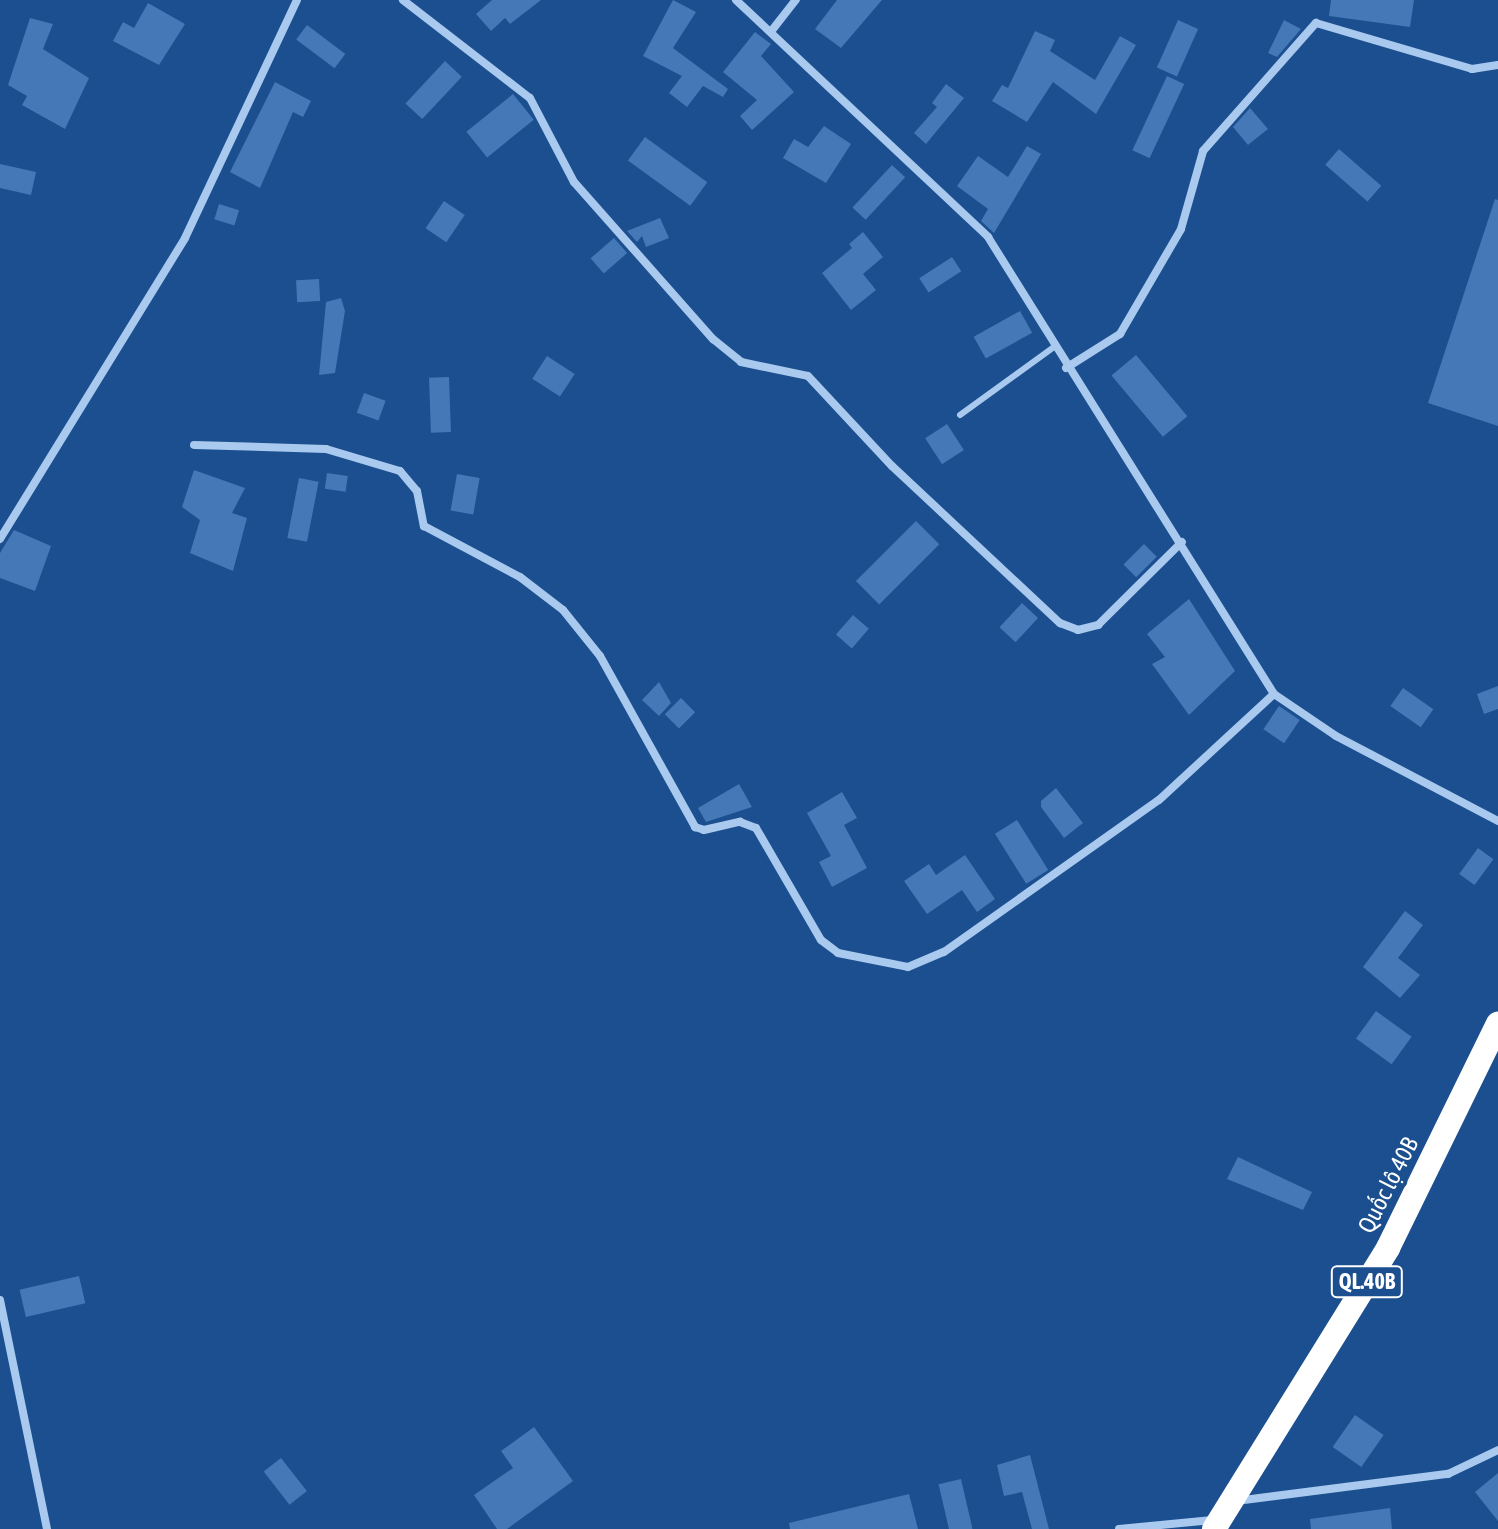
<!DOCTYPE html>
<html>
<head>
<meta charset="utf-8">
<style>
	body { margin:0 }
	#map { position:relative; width:1498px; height:1529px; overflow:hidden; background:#1b4f8f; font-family:"Asap Condensed",sans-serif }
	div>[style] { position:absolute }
	.building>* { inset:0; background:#4478b7; transform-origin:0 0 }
	.lane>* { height:6px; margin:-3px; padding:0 3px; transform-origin:3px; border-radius:3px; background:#a9c9ee }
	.street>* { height:8px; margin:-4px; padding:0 4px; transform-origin:4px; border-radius:4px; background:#a9c9ee }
	.highway>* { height:24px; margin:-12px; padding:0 12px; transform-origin:12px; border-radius:12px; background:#fff }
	span { translate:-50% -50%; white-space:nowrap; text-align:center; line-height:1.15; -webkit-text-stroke:8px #1b4f8f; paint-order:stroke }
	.shield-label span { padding:2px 6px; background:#1b4f8f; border:2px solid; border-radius:6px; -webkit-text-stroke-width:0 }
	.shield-label { font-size:22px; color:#fff; font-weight:700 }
	.street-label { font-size:24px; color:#fff }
</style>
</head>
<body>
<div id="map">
	<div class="building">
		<div style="clip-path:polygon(492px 0,541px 0,510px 24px,505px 18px,491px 31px,476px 14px)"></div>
		<div style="clip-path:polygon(673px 0,696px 12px,673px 48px,728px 89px,723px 97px,703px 86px,687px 107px,669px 93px,682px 76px,643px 56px)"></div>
		<div style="clip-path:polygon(837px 0,882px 0,841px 48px,815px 29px)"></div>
		<div style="clip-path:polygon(1331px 0,1414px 0,1410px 27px,1329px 16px)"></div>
		<div style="clip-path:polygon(148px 3px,185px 24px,159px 65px,113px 41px,123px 22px,134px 28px)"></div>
		<div style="clip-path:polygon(30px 18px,53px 24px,43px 49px,89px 78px,65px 129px,22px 105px,27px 96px,8px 85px)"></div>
		<div style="left:1178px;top:20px;width:22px;height:52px;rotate:24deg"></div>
		<div style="clip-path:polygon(1284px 20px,1301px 29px,1277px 57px,1268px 53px)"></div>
		<div style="left:307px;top:25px;width:48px;height:18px;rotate:37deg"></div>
		<div style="clip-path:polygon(1035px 31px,1055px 40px,1050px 51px,1095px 80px,1120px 36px,1136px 45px,1096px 114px,1053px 82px,1027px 122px,992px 101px,1002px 85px,1008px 88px)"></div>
		<div style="clip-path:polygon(755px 32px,771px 44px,761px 56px,794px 92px,752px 130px,740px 116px,757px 100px,723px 72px)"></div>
		<div style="left:445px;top:61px;width:23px;height:58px;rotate:43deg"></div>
		<div style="left:1167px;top:76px;width:19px;height:82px;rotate:25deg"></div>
		<div style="clip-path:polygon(275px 82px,311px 101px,303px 117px,293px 112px,260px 188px,230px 172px)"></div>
		<div style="clip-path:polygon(946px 84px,964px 98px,926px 144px,914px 133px,937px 107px,932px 103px)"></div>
		<div style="left:513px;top:94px;width:33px;height:60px;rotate:51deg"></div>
		<div style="clip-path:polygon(1250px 108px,1268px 129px,1248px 145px,1233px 127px)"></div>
		<div style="clip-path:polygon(824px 126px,851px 144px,826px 183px,783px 158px,794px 139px,808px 147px)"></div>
		<div style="left:645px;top:137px;width:77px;height:29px;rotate:36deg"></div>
		<div style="clip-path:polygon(1027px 146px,1041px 154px,994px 233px,981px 221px,988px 209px,957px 186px,978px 156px,1008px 177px)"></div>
		<div style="left:1339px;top:149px;width:56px;height:21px;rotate:41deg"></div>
		<div style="clip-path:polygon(0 164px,36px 172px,31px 195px,0 188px)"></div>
		<div style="left:892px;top:165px;width:18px;height:58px;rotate:43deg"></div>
		<div style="clip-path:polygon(1495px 199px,1498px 200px,1498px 426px,1428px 403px)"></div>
		<div style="left:444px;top:201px;width:25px;height:33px;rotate:34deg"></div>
		<div style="left:219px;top:204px;width:21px;height:16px;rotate:17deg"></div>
		<div style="clip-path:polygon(660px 218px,669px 238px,646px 247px,642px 236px,637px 242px,627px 231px)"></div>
		<div style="clip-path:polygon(863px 232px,883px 257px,863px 274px,876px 290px,851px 310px,822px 273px,852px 248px,849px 244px)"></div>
		<div style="left:614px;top:238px;width:20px;height:31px;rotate:49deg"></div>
		<div style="left:952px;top:257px;width:17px;height:39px;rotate:57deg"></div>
		<div style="left:319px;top:279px;width:22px;height:23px;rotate:87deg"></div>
		<div style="clip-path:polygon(341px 298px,345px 311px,335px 373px,319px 375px,326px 302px)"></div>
		<div style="left:1020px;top:311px;width:25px;height:53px;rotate:61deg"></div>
		<div style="left:1136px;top:355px;width:80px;height:32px;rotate:50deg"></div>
		<div style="left:547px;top:356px;width:33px;height:27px;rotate:33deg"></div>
		<div style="left:449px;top:377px;width:55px;height:20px;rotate:88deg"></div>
		<div style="left:364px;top:393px;width:23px;height:21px;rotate:20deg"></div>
		<div style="left:947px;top:424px;width:31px;height:26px;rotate:57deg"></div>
		<div style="clip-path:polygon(194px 470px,245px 488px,232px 513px,247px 518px,233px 571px,190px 553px,200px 520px,182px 507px)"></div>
		<div style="left:327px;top:473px;width:21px;height:16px;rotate:8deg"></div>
		<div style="left:457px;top:474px;width:23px;height:37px;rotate:10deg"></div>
		<div style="left:299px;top:478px;width:20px;height:61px;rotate:11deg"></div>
		<div style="left:916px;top:521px;width:33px;height:85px;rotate:45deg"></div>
		<div style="clip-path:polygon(14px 530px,51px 546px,35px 591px,0 578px,0 553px)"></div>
		<div style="left:1144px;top:544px;width:18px;height:29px;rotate:45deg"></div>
		<div style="clip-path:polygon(1189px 599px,1235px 671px,1189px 715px,1152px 664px,1165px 657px,1147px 634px)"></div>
		<div style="left:1022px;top:603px;width:22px;height:33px;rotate:43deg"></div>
		<div style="left:853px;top:615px;width:21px;height:26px;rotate:41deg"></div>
		<div style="clip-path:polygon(659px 682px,671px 703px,659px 716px,642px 700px)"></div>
		<div style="clip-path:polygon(1498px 686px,1498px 709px,1484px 714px,1477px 694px)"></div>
		<div style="left:1403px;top:688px;width:37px;height:22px;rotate:35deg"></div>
		<div style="left:681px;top:698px;width:20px;height:23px;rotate:45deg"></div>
		<div style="left:1279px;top:706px;width:25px;height:28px;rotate:34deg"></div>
		<div style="clip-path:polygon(739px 784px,752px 807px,706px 822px,698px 808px)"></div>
		<div style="clip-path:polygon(1056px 788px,1083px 823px,1064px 838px,1041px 807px,1041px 801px)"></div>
		<div style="clip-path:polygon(842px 792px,857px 818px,844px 825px,867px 868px,832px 887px,819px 862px,831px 856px,807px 813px)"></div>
		<div style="left:1017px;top:820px;width:59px;height:26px;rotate:58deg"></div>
		<div style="left:1478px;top:848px;width:19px;height:32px;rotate:36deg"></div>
		<div style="clip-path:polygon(965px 855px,995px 899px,977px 912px,962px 890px,927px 914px,904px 881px,929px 864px,936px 875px)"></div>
		<div style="clip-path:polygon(1405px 911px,1423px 925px,1398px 958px,1420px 975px,1400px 998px,1363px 967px)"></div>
		<div style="left:1376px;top:1011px;width:44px;height:34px;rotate:36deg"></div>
		<div style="clip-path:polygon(1238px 1157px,1312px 1192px,1303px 1210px,1227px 1179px)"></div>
		<div style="left:79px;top:1276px;width:28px;height:61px;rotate:77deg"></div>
		<div style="left:1355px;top:1415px;width:35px;height:39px;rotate:35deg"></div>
		<div style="clip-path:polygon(534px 1427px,573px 1481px,507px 1529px,497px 1529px,474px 1495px,513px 1468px,501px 1451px)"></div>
		<div style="clip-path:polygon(1030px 1455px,1049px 1529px,1032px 1529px,1022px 1492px,1004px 1496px,997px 1465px)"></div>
		<div style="left:281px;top:1458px;width:42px;height:22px;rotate:52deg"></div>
		<div style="clip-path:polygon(1498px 1473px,1498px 1521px,1475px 1492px)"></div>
		<div style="left:961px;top:1479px;width:51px;height:23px;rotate:77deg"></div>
		<div style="clip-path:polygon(909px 1494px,918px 1529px,790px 1529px,789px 1523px)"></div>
		<div style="clip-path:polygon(1390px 1508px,1392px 1529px,1311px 1529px,1310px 1519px)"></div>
	</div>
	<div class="lane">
		<div style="left:960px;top:415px;width:116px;rotate:-35.9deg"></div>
	</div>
	<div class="street">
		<div style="left:403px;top:0;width:160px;rotate:37.7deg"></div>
		<div style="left:530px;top:98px;width:95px;rotate:62.4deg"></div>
		<div style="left:574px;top:182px;width:210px;rotate:48.5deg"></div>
		<div style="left:713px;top:339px;width:36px;rotate:39deg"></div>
		<div style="left:741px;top:362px;width:68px;rotate:11.8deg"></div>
		<div style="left:808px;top:376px;width:123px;rotate:47deg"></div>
		<div style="left:892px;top:466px;width:230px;rotate:43.1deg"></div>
		<div style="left:1060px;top:623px;width:19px;rotate:21deg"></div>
		<div style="left:1078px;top:630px;width:21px;rotate:-14deg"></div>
		<div style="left:1098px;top:625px;width:118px;rotate:-44.7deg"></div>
		<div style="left:736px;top:0;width:346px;rotate:43.2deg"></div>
		<div style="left:988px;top:237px;width:539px;rotate:57.96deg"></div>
		<div style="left:1274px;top:694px;width:75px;rotate:34.1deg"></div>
		<div style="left:1336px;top:736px;width:183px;rotate:27.7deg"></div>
		<div style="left:773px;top:29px;width:37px;rotate:-52deg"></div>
		<div style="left:1066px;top:368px;width:64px;rotate:-32.2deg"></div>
		<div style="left:1120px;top:334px;width:121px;rotate:-59.8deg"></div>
		<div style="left:1181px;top:229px;width:81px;rotate:-74.2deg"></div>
		<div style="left:1203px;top:151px;width:171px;rotate:-48.6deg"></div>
		<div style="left:1316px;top:23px;width:163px;rotate:16.4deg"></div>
		<div style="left:1472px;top:69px;width:26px;rotate:-9deg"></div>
		<div style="left:194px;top:445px;width:132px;rotate:1.7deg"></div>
		<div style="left:326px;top:449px;width:77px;rotate:16.6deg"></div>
		<div style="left:400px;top:471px;width:26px;rotate:50deg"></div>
		<div style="left:417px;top:491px;width:36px;rotate:79deg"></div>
		<div style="left:424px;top:526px;width:109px;rotate:28deg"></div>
		<div style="left:520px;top:577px;width:54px;rotate:37.5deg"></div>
		<div style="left:563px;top:610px;width:59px;rotate:51.2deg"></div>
		<div style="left:600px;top:656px;width:196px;rotate:60.9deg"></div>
		<div style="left:695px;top:827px;width:9px;rotate:18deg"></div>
		<div style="left:704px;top:830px;width:37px;rotate:-13deg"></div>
		<div style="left:740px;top:822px;width:17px;rotate:21deg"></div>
		<div style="left:756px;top:828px;width:129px;rotate:59.9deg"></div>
		<div style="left:821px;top:940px;width:21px;rotate:37deg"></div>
		<div style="left:838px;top:953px;width:71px;rotate:11.3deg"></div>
		<div style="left:908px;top:967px;width:39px;rotate:-23deg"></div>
		<div style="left:944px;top:952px;width:263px;rotate:-35.3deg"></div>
		<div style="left:1159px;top:800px;width:156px;rotate:-42.7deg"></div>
		<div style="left:0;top:539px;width:353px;rotate:-58.4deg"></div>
		<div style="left:185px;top:238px;width:263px;rotate:-64.8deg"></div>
		<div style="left:0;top:1300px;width:234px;rotate:78.4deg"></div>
		<div style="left:1236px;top:1501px;width:214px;rotate:-7.3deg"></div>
		<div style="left:1448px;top:1474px;width:55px;rotate:-25.6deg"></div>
		<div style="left:1119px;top:1529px;width:94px;rotate:-5.5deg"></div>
	</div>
	<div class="highway">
		<div style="left:1214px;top:1529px;width:331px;rotate:-58.2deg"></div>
		<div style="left:1388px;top:1248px;width:250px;rotate:-63.9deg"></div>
	</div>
	<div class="shield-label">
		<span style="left:1367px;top:1282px">QL.40B</span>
	</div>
	<div class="street-label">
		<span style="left:1388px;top:1185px;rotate:-63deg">Quốc lộ 40B</span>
	</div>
</div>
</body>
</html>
